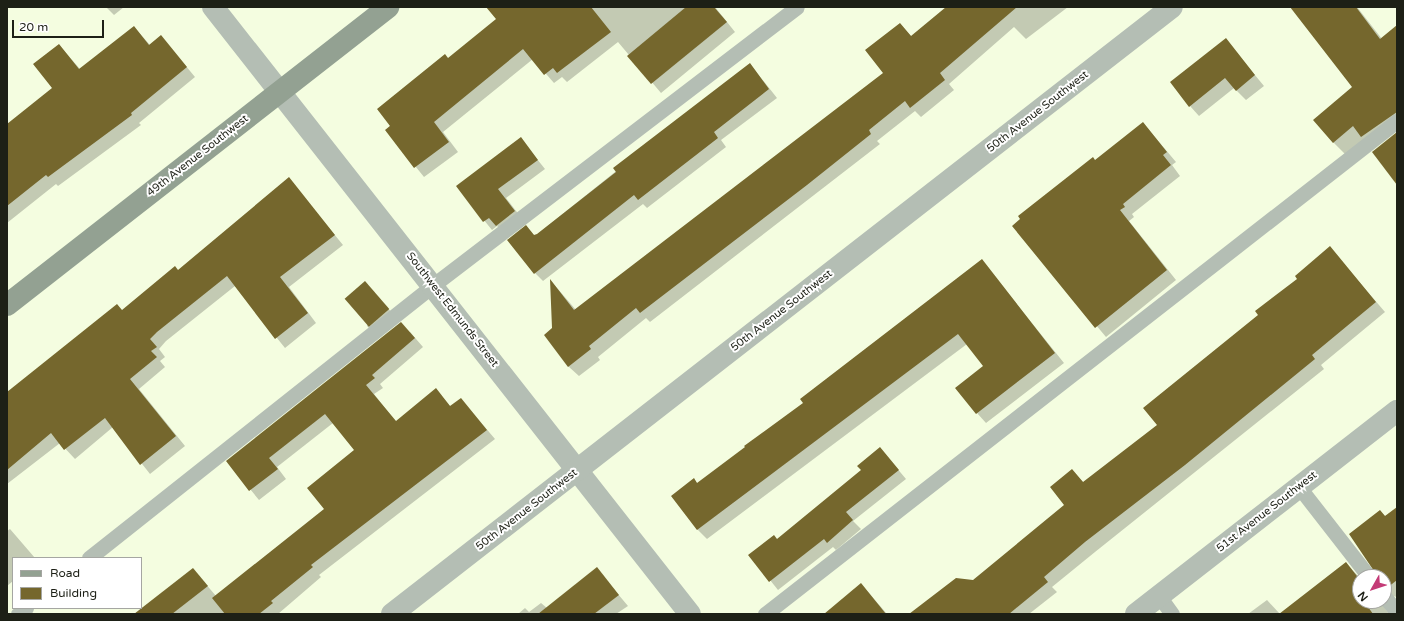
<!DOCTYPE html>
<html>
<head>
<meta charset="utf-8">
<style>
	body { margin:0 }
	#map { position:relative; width:1404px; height:621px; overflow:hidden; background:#f4fde0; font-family:"Varela Round",sans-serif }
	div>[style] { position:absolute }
	.shadow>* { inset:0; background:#0003 }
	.building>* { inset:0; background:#75672d; transform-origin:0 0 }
	.lane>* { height:15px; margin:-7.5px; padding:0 7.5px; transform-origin:7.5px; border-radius:7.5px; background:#b4beb4 }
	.street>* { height:22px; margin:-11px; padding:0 11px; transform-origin:11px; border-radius:11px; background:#b4beb4 }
	.secondary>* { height:22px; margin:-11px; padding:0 11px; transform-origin:11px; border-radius:11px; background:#93a192 }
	span { translate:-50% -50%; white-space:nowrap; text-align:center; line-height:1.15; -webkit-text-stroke:4px #fff; paint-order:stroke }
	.street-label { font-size:11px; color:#1d2016 }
	.frame { position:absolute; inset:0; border:8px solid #1d2016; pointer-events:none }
	.legend { position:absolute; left:12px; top:557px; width:130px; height:52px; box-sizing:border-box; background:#fff; border:1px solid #a5a6a2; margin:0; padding:5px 7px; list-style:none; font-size:12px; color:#1d2016 }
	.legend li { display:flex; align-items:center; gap:8px; height:20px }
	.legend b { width:20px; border:1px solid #a5a6a2 }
	.north { position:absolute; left:1352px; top:569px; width:40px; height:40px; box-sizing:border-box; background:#fff; border:1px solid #a5a6a2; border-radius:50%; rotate:231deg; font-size:11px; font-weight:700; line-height:16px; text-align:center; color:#1d2016 }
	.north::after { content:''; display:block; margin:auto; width:14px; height:18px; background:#c43b77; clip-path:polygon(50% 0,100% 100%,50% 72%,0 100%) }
	.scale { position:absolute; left:12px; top:20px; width:92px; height:18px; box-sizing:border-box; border:2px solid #1d2016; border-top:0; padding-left:5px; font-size:12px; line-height:14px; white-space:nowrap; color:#1d2016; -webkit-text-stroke:3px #fff; paint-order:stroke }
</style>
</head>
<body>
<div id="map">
	<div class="shadow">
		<div style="clip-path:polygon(106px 7px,124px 7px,114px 15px)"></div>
		<div style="clip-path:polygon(488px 7px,715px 7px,735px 32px,661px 93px,618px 42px,567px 82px,562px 77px,554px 83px,533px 59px,443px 132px,458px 152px,424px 177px,386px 130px,448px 59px,497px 20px)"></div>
		<div style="clip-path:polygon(985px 7px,1068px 7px,1026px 39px,1014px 27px,949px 84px,954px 90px,921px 117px,915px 111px,877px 141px,880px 144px,650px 322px,646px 318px,598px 357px,600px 360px,579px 376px,569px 367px,545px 335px,553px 329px,551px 281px,576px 310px,884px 73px,900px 24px,912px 37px)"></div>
		<div style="clip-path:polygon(1291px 7px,1357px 7px,1382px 39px,1397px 40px,1397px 129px,1345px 154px,1334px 143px,1315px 120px,1353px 87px)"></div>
		<div style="clip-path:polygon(134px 27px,150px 45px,161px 36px,195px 77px,139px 123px,141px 125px,58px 186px,56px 184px,7px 223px,7px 125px,53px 89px,59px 45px,80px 69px)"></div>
		<div style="clip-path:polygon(1226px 40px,1264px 86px,1246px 100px,1234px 88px,1199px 116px,1190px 106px)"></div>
		<div style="clip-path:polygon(750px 64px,777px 98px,721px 140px,726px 147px,647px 208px,643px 204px,543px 281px,535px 273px,526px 227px,535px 236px)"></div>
		<div style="clip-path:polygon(1143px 123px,1176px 162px,1172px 165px,1180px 176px,1132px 214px,1134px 217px,1129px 221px,1176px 280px,1106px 337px,1013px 226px)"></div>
		<div style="clip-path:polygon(521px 139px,545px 169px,506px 198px,523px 220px,505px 234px,497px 226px,492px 230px,457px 187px)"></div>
		<div style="clip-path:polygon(289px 179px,343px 245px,289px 287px,316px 323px,285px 348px,235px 286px,166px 341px,159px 349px,165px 357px,160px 361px,165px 367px,139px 389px,185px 446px,150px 474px,113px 427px,75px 459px,60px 443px,7px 484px,7px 395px,178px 271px)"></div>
		<div style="clip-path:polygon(1330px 248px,1385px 312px,1321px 365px,1324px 369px,1095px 552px,1052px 587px,1057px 592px,1029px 614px,911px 614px,974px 581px,1065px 505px,1072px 470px,1084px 483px,1158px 425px,1260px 315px)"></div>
		<div style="clip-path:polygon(982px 261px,1064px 363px,986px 423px,977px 413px,984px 366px,967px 344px,707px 539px,697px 529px,694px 480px,698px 484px,805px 403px)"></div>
		<div style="clip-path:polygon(369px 287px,393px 314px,372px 331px,367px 326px)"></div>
		<div style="clip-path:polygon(410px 332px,423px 347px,380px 384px,383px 388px,374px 394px,396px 422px,436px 390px,451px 407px,461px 399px,495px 439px,319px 575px,321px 577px,278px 614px,135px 614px,193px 569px,216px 596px,325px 509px,356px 450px,333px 423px,277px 467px,286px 479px,259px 500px,227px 461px)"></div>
		<div style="clip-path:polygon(880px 448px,906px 479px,853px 521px,861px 529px,836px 550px,833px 547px,778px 590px,750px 555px,777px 540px,862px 470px)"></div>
		<div style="clip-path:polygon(1397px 508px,1397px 597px,1393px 596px,1384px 607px,1389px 614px,1281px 614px,1346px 563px,1360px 578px,1360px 601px,1384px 601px,1384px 577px,1378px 577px,1380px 511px,1386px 517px)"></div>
		<div style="clip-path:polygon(10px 529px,35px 558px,13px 558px,13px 581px,7px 586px,7px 531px)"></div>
		<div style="clip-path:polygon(597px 569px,628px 606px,616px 614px,518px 614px,525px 608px,529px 612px,541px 603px,547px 608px)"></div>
		<div style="clip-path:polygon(861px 584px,887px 614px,825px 614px)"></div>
		<div style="clip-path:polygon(1267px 600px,1280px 614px,1248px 614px)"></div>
	</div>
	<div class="building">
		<div style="clip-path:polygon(486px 7px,591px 7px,611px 32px,557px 73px,553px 68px,544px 75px,523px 49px,434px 122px,449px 142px,414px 168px,385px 130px,390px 126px,377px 109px,445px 54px,448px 58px,496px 19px)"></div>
		<div style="clip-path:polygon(686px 7px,714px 7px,727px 22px,651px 84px,627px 56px)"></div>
		<div style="clip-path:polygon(946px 7px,1017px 7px,940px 73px,945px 80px,910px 108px,905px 101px,869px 130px,871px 134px,807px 185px,640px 313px,636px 308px,589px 346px,591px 349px,568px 367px,544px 335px,552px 328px,550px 279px,574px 310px,883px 73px,865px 50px,900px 23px,911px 36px)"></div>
		<div style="clip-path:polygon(1290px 7px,1356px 7px,1380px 39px,1397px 25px,1397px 112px,1361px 137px,1353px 126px,1333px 143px,1313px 120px,1352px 87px)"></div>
		<div style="clip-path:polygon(134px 26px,149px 45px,161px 35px,187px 67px,131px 113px,132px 115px,48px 177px,46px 175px,7px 206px,7px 124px,52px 88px,33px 64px,59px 44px,79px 69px)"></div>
		<div style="clip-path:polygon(1226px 38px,1255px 75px,1236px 91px,1225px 78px,1189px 107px,1170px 82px)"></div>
		<div style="clip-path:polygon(750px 63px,769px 89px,714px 132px,718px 138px,638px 200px,634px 195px,534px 274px,507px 240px,526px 225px,534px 235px,537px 234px,616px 172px,613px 168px)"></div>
		<div style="clip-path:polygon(1143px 122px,1167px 152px,1163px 155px,1171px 165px,1123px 204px,1125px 207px,1120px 210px,1167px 270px,1095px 328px,1012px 226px,1020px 219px,1018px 216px,1093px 157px,1095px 160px)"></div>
		<div style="clip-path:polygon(1397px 132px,1397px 185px,1372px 152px)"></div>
		<div style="clip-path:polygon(521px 137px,538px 160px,498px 189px,515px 211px,496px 226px,489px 218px,483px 222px,456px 186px)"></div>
		<div style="clip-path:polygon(289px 177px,335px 235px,280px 277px,308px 313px,275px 339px,227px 276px,157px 332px,150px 339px,157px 347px,151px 351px,157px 357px,130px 379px,176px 436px,140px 465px,105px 418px,64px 450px,51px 433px,7px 470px,7px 392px,117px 304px,122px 310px,175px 266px,178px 270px)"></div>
		<div style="clip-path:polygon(1330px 246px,1376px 302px,1312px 355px,1315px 359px,1185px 465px,1085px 542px,1044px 577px,1048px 582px,1009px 614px,909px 614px,956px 578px,973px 580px,1064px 505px,1050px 487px,1072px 469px,1083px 482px,1157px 425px,1143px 408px,1258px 315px,1255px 311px,1297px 279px,1295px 276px)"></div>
		<div style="clip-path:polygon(982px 259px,1055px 353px,976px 414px,955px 388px,983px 366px,958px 334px,697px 530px,671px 496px,694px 478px,697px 483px,745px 447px,744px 446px,803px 403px,800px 399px)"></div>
		<div style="left:365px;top:281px;width:37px;height:27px;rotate:49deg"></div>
		<div style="clip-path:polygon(401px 322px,415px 338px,372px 375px,375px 378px,366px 385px,396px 421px,436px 388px,450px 406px,461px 398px,487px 430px,311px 565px,313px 567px,271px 601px,273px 603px,259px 614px,225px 614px,212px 598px,324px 509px,307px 488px,354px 450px,325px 414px,269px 458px,278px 469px,249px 491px,226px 461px)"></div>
		<div style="clip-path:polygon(880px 447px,899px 470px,846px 512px,853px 520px,827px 543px,824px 539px,769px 582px,748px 555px,774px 535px,777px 539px,861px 470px,857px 466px)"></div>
		<div style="clip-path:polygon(1397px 507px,1397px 580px,1387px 588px,1384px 587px,1384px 577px,1378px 577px,1349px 534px,1380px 510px,1385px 516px)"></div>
		<div style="clip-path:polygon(1346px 562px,1360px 580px,1360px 601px,1370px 601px,1366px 604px,1373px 614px,1279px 614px)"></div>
		<div style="clip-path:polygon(597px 567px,619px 595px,594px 614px,538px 614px)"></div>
		<div style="clip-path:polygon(193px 568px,208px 586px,172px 614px,134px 614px)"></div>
		<div style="clip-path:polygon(861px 583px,886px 614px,824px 614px)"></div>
	</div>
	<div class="lane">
		<div style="left:1299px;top:487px;width:114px;rotate:52.1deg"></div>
		<div style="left:89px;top:558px;width:438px;rotate:-38.4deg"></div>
		<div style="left:432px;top:286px;width:459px;rotate:-37.4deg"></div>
		<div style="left:1159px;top:596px;width:22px;rotate:54deg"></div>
		<div style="left:1384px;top:596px;width:21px;rotate:51deg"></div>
		<div style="left:18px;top:614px;width:10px;rotate:-37deg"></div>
		<div style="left:765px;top:614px;width:802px;rotate:-37.96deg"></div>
	</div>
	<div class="street">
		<div style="left:213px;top:7px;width:772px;rotate:51.84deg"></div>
		<div style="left:392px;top:614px;width:988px;rotate:-37.89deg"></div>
		<div style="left:1136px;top:614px;width:331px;rotate:-37.9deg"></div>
	</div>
	<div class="secondary">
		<div style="left:7px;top:305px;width:484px;rotate:-38deg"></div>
	</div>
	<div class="street-label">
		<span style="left:1038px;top:112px;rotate:-38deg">50th Avenue Southwest</span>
		<span style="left:198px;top:156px;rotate:-38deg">49th Avenue Southwest</span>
		<span style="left:452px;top:310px;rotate:52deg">Southwest Edmunds Street</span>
		<span style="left:782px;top:311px;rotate:-38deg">50th Avenue Southwest</span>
		<span style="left:527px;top:510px;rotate:-38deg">50th Avenue Southwest</span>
		<span style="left:1267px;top:512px;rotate:-38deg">51st Avenue Southwest</span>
	</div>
	<div class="frame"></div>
	<ul class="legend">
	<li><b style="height:5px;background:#93a192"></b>Road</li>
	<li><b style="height:11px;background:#75672d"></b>Building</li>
	</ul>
	<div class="north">N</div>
	<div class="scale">20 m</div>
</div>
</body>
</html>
